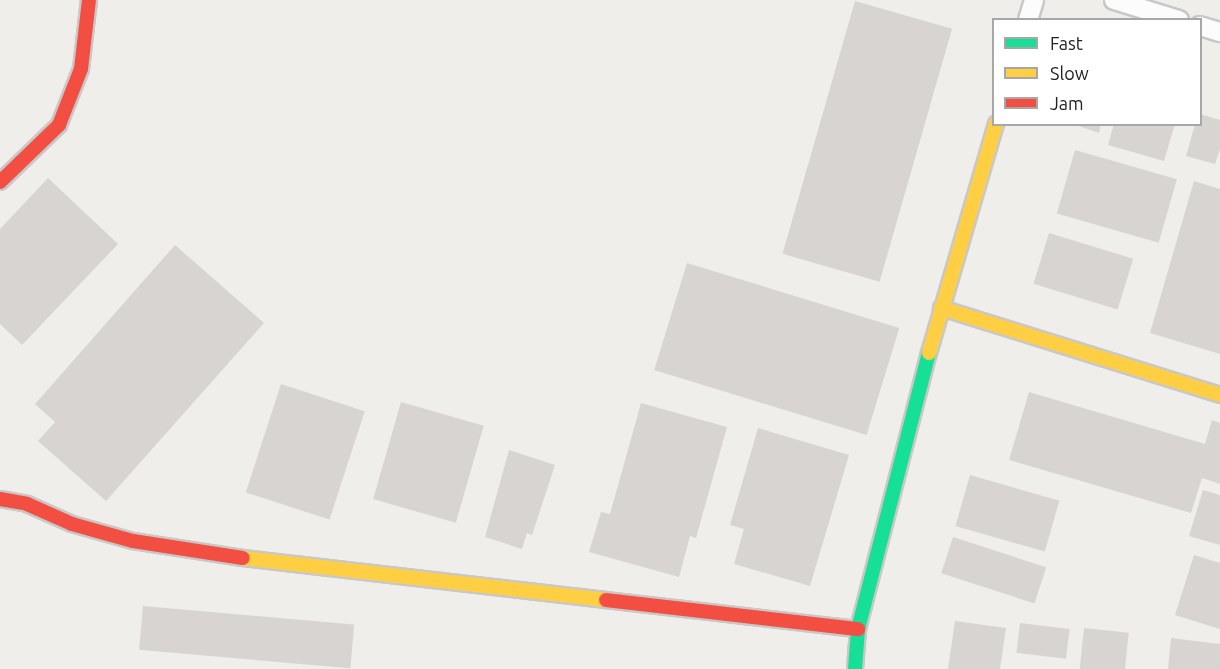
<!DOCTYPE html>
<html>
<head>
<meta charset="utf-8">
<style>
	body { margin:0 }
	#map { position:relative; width:1220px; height:669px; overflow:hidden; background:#f0eeeb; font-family:Ubuntu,sans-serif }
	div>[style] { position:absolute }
	.building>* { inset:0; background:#d7d4d2; transform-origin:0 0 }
	.roads { filter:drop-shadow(2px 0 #c9c8c7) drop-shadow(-2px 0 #c9c8c7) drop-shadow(0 2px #c9c8c7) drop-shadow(0 -2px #c9c8c7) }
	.street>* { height:18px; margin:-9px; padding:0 9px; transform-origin:9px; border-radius:9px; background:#fdfcfc }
	.fast>* { height:14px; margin:-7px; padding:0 7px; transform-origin:7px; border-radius:7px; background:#16e098 }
	.slow>* { height:14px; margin:-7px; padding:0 7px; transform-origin:7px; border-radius:7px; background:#ffcf43 }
	.jam>* { height:14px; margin:-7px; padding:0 7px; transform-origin:7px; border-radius:7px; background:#f24e42 }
	span { translate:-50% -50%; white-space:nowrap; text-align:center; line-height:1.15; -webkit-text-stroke:4.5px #fff; paint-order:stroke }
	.legend { position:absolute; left:992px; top:18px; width:210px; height:108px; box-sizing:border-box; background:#fff; border:2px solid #a7a7a7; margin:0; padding:8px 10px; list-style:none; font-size:18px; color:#222 }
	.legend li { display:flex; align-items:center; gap:12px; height:30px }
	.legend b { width:30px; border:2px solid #a7a7a7 }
</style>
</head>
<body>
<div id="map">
	<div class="building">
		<div style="left:855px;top:1px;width:101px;height:263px;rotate:16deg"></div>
		<div style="clip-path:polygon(1200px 114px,1220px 120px,1220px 149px,1215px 164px,1186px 156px,1195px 124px,1200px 124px)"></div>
		<div style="clip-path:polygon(1073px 124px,1101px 124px,1099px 133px)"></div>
		<div style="clip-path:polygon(1114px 124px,1175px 124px,1164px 161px,1108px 145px)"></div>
		<div style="left:1075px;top:150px;width:106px;height:66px;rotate:16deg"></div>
		<div style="clip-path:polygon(48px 178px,118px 244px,22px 345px,0 324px,0 229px)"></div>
		<div style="clip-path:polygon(1194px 181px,1220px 189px,1220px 354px,1150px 333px)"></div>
		<div style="left:1049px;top:233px;width:88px;height:53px;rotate:17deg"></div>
		<div style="clip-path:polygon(175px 245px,264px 323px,106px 501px,38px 441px,55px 422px,35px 404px)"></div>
		<div style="left:687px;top:263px;width:222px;height:112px;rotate:17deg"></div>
		<div style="left:281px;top:384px;width:88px;height:114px;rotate:18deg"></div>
		<div style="clip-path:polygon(1029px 392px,1205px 444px,1212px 420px,1220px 423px,1220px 484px,1202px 478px,1191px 513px,1009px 460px)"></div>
		<div style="left:401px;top:402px;width:86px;height:101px;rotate:16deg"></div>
		<div style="clip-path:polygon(641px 403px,727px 427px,696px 538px,690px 536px,679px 577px,589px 552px,601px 512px,610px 514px)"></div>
		<div style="clip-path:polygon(758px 428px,849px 455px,810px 586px,734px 564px,744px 529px,730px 525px)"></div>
		<div style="clip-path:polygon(509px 450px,555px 465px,532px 535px,527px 533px,522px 549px,485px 537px)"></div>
		<div style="left:970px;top:475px;width:93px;height:53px;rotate:16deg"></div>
		<div style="clip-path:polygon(1203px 490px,1220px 495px,1220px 545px,1189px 536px)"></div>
		<div style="left:953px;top:537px;width:98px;height:38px;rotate:18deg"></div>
		<div style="clip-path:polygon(1194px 555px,1220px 563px,1220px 629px,1175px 615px)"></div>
		<div style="left:143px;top:606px;width:212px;height:44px;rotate:5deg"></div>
		<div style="clip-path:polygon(955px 621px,1006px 628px,1000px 669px,948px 669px)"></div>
		<div style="left:1020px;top:623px;width:50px;height:30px;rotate:7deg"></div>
		<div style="left:1084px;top:628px;width:45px;height:41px;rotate:6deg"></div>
		<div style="clip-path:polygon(1171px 638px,1220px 644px,1220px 669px,1168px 669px)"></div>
	</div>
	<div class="roads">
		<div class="street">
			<div style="left:1114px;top:0;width:68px;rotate:17.1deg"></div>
			<div style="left:1028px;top:20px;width:21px;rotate:-73deg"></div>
			<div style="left:1200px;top:26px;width:21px;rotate:17deg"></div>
		</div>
		<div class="fast">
			<div style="left:855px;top:669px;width:40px;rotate:-85.7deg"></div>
			<div style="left:858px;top:629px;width:285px;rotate:-75.6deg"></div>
		</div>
		<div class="slow">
			<div style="left:941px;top:308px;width:292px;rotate:17.3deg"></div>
			<div style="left:929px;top:353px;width:239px;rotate:-73.7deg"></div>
			<div style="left:243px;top:558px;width:365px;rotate:6.6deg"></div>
		</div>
		<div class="jam">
			<div style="left:0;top:182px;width:82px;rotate:-44deg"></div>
			<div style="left:59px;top:125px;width:60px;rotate:-68.6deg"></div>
			<div style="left:81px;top:69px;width:69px;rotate:-83.4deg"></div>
			<div style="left:0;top:499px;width:27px;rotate:10deg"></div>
			<div style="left:27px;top:504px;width:49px;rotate:24deg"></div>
			<div style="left:72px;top:524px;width:63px;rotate:15.6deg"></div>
			<div style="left:133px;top:541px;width:111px;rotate:8.8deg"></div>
			<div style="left:606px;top:600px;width:254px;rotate:6.6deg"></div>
		</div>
	</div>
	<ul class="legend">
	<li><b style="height:8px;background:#16e098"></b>Fast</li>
	<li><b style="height:8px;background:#ffcf43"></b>Slow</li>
	<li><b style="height:8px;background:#f24e42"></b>Jam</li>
	</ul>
</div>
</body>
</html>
